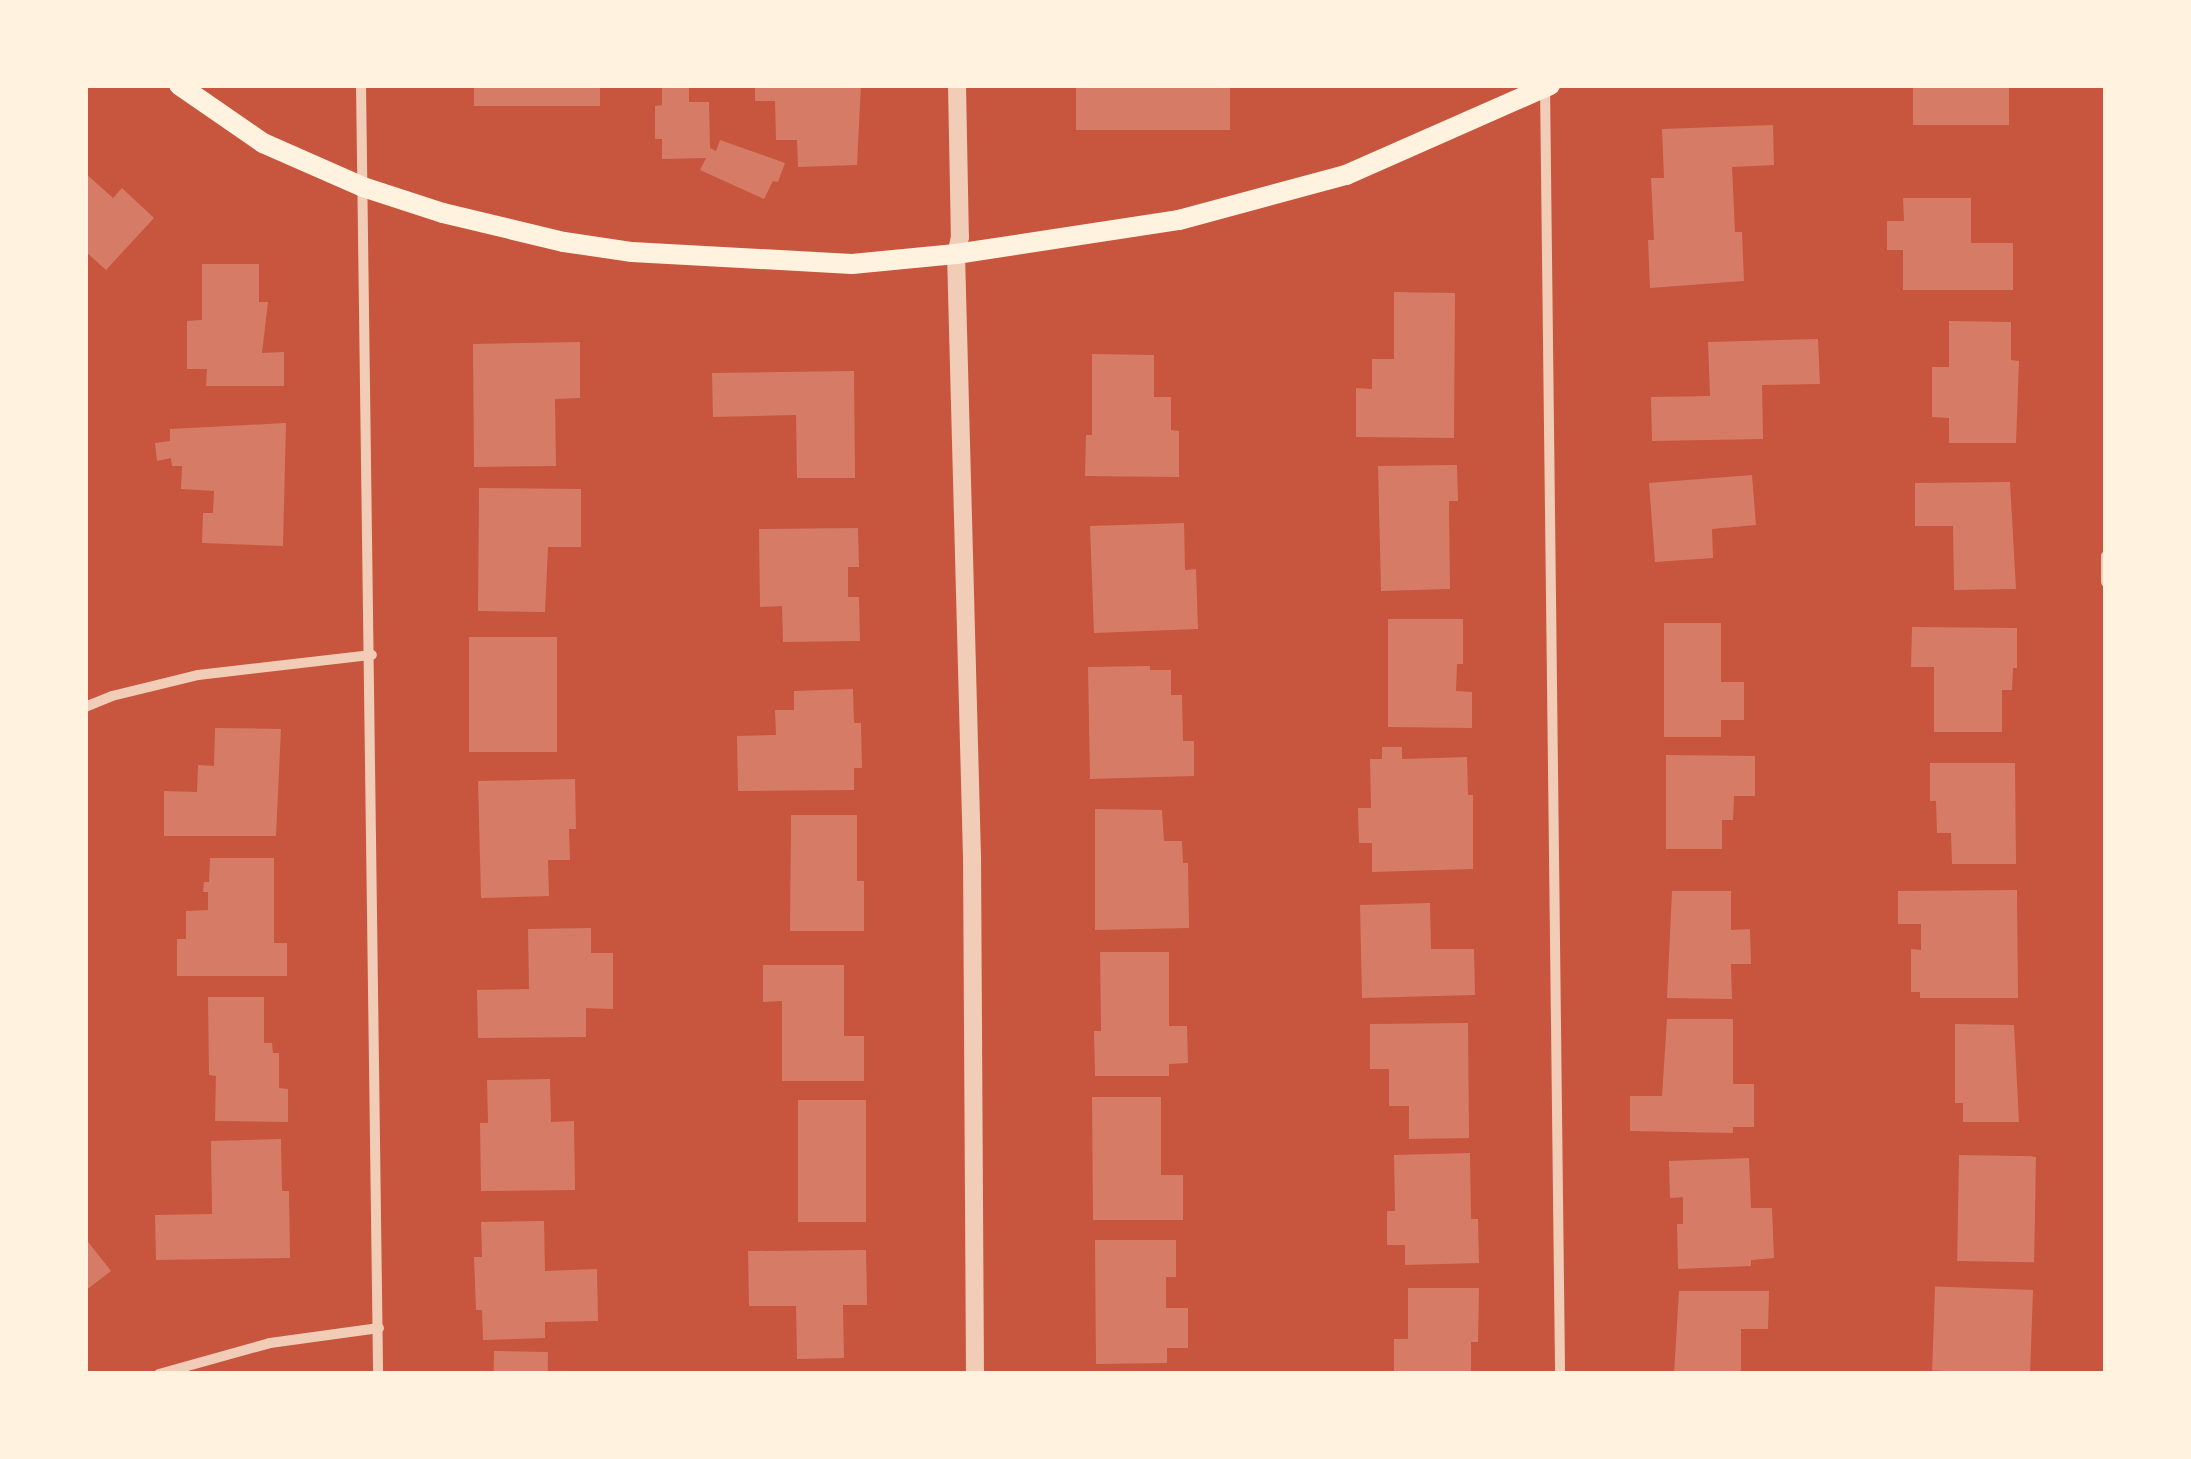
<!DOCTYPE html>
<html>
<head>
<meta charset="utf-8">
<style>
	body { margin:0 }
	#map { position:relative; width:2191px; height:1459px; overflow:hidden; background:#c8553d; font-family:"PT Sans",sans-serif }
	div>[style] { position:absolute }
	.building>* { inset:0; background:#d67c66; transform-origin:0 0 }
	.minor>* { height:10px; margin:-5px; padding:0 5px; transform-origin:5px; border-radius:5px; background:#f1ccb7 }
	.tertiary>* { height:18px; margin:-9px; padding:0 9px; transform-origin:9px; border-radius:9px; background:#f1ccb7 }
	.secondary>* { height:20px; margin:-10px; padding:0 10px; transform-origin:10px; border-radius:10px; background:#fff3e0 }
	span { translate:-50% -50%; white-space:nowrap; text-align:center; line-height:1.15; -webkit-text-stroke:10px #fff3e0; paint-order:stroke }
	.frame { position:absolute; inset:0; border:88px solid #fff3e0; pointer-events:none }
</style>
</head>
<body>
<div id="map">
	<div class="building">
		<div style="left:474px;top:85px;width:126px;height:21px"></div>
		<div style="clip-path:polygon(755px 85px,861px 85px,857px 165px,798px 167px,797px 140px,776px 140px,775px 101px,755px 101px)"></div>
		<div style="left:1076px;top:85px;width:154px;height:45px"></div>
		<div style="left:1913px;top:85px;width:96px;height:40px"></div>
		<div style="clip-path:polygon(662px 86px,689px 86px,689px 102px,709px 102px,710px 148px,716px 151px,720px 140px,785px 163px,778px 182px,773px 181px,764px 199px,700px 170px,706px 158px,662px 159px,662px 139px,655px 139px,655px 106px,662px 105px)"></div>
		<div style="clip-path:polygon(1773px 125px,1774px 165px,1732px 167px,1735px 232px,1742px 232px,1744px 281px,1650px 288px,1648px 240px,1654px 240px,1651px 178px,1664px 178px,1662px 129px)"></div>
		<div style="clip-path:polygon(85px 173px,113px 198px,122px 188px,154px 218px,106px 270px,85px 251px)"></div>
		<div style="clip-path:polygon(1903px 198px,1971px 198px,1971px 243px,2013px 243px,2013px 290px,1903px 290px,1903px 250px,1887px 250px,1887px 221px,1904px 221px)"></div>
		<div style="clip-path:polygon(202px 264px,259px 264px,259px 302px,268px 302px,262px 353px,284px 352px,284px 386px,206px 386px,207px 369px,187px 369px,187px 321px,202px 320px)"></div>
		<div style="clip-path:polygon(1394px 292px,1455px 293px,1454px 438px,1356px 437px,1356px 388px,1372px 389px,1372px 359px,1394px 359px)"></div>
		<div style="clip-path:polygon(1949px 321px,2011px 322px,2011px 360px,2019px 361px,2016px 443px,1949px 443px,1949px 418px,1932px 417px,1932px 367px,1949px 367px)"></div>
		<div style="clip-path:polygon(1818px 339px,1820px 384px,1762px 385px,1763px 439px,1652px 441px,1651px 397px,1710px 396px,1708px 342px)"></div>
		<div style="clip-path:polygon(580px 342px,580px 398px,555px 399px,556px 466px,474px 467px,473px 344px)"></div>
		<div style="clip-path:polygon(1092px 354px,1154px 355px,1154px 397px,1171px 397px,1171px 430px,1179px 431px,1179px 477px,1085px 476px,1086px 435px,1092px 435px)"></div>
		<div style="clip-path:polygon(854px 371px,855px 478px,797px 478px,796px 415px,713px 417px,712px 373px)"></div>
		<div style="clip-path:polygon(286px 423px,283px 546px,202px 543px,203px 513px,213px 513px,214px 491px,181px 489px,182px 466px,172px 466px,171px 458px,157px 461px,155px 443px,170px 441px,170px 429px)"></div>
		<div style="clip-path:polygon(1457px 465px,1458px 501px,1449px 501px,1450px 589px,1381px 591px,1378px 466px)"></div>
		<div style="clip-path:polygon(1752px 475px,1756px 525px,1712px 529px,1713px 558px,1655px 562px,1649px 483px)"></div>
		<div style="clip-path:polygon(2010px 482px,2016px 589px,1954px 590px,1953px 526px,1915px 526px,1915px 483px)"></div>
		<div style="clip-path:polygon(479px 488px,581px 489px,581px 547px,548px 547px,545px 612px,478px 611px)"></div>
		<div style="clip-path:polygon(1184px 523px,1185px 570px,1196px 569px,1198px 629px,1094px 633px,1090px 526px)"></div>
		<div style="clip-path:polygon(858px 528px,859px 567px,848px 567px,848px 597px,859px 597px,860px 641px,783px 642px,782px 606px,760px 607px,759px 529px)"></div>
		<div style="clip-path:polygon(1388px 619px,1463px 619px,1463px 664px,1457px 664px,1456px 691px,1472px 692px,1472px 728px,1388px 727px)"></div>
		<div style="clip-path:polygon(1664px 623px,1721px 623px,1721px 682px,1744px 682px,1744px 720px,1721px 720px,1721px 737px,1664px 737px)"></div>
		<div style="clip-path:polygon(1912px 627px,2017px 628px,2017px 668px,2013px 668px,2012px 690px,2002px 690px,2002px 732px,1934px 732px,1934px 667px,1911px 667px)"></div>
		<div style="left:469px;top:637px;width:88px;height:115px"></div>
		<div style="clip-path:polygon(1150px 666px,1150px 670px,1171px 670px,1171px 695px,1182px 695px,1183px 741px,1194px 741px,1194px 776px,1090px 779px,1088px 667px)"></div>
		<div style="clip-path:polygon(853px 689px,854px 723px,861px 723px,862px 768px,854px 768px,854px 790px,738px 791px,737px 736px,776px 735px,775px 710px,794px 710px,794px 691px)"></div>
		<div style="clip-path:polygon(215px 728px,281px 729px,276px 836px,164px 836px,164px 791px,197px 792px,198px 765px,214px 766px)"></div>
		<div style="clip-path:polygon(1382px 747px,1402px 747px,1402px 759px,1467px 757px,1468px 795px,1473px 795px,1473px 869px,1372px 872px,1372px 843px,1359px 843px,1358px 808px,1371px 808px,1370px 759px,1382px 759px)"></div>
		<div style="clip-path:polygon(1666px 755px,1755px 756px,1755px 796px,1734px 796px,1733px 820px,1722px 820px,1722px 849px,1666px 849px)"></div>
		<div style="clip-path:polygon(1930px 763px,2015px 763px,2016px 864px,1952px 864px,1951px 833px,1937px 833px,1936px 801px,1930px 801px)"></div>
		<div style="clip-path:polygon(575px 779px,576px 829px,569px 829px,570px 860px,548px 860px,549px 896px,481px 898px,478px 781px)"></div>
		<div style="clip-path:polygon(1095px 809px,1162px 810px,1164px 841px,1182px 841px,1183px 863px,1188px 863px,1189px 928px,1095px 930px)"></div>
		<div style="clip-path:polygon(791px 815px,857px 815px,857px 881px,864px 881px,864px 931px,790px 931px)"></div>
		<div style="clip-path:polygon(210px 858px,274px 858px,274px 943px,287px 943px,287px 976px,177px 976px,177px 939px,186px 939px,186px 911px,208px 910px,208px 892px,203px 892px,204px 882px,209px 882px)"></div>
		<div style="clip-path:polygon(2017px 890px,2018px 998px,1920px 998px,1920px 992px,1911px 992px,1911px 949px,1921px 950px,1921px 924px,1898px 924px,1898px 891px)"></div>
		<div style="clip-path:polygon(1672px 891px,1731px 891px,1731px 930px,1750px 929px,1751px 964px,1731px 964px,1732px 999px,1667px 998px)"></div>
		<div style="clip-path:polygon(1430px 903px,1431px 949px,1474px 949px,1475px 995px,1362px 998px,1360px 905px)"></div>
		<div style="clip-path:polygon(591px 928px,591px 953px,613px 953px,613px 1009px,586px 1008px,586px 1037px,478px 1038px,477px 990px,529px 989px,528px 929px)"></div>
		<div style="clip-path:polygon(1100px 952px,1169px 952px,1169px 1026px,1187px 1026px,1188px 1063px,1169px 1064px,1169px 1076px,1095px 1076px,1094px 1031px,1101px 1031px)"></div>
		<div style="clip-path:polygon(763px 965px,844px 965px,844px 1036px,864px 1036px,864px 1081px,782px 1081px,782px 1001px,763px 1002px)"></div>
		<div style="clip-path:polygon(208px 997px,264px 997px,264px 1043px,272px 1043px,273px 1053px,279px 1053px,279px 1088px,288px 1089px,288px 1122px,215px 1121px,216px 1076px,209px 1075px)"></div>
		<div style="clip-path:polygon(1667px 1019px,1733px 1019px,1733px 1084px,1754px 1084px,1754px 1127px,1733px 1127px,1733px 1133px,1630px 1131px,1630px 1096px,1662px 1096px)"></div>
		<div style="clip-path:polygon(1468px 1023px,1469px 1138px,1409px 1139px,1409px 1106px,1389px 1106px,1389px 1069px,1370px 1069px,1370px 1024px)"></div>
		<div style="clip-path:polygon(1955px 1024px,2014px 1025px,2019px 1122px,1963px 1122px,1963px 1103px,1955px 1103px)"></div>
		<div style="clip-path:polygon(550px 1079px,551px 1122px,574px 1121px,575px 1190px,481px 1191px,480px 1123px,488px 1123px,487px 1080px)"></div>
		<div style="clip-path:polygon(1092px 1097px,1161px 1097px,1161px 1175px,1183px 1175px,1183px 1220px,1093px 1220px)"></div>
		<div style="left:798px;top:1100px;width:68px;height:122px"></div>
		<div style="clip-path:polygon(281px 1139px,282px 1191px,289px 1191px,290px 1258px,156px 1260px,155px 1215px,212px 1214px,211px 1141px)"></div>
		<div style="clip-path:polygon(1470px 1153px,1471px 1219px,1478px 1219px,1479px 1263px,1405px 1265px,1405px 1245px,1387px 1245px,1387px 1211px,1395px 1211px,1394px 1155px)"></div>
		<div style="left:1959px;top:1155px;width:77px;height:106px;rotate:1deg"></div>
		<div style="clip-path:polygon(1749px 1158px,1751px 1208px,1772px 1208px,1774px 1258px,1751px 1260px,1751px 1266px,1678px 1269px,1677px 1224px,1683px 1224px,1683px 1197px,1670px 1198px,1669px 1161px)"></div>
		<div style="clip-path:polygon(544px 1221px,545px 1271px,597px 1269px,598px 1321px,545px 1322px,545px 1338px,483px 1340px,482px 1310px,476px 1310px,474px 1257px,482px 1257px,481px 1222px)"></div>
		<div style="clip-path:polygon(85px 1238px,111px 1271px,85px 1291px)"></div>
		<div style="clip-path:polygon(1095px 1240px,1176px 1240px,1176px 1277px,1166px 1277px,1166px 1308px,1188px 1308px,1188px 1348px,1167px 1348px,1167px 1363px,1096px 1364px)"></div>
		<div style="clip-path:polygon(866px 1250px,867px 1305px,843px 1305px,844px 1358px,797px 1359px,796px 1306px,749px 1306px,748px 1251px)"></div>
		<div style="clip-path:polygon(1408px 1288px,1479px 1288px,1478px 1342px,1471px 1342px,1471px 1374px,1394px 1374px,1394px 1339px,1408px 1339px)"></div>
		<div style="left:2033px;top:1290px;width:84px;height:98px;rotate:92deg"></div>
		<div style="clip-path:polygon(1679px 1291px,1769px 1291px,1768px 1329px,1741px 1329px,1741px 1374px,1674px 1374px)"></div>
		<div style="left:494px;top:1351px;width:54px;height:23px;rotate:1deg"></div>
	</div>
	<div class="minor">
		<div style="left:361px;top:85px;width:1289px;rotate:89.24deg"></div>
		<div style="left:1545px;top:85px;width:1289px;rotate:89.33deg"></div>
		<div style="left:2106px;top:556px;width:26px;rotate:90deg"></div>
		<div style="left:85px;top:707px;width:29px;rotate:-22deg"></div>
		<div style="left:112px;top:696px;width:89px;rotate:-13.7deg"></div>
		<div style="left:198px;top:675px;width:175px;rotate:-6.6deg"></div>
		<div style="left:159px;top:1374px;width:115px;rotate:-15.6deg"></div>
		<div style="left:270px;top:1343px;width:110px;rotate:-7.8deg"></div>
	</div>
	<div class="tertiary">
		<div style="left:957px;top:85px;width:152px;rotate:88.9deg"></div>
		<div style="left:960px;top:237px;width:17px;rotate:103deg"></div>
		<div style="left:956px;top:254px;width:601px;rotate:88.48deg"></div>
		<div style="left:972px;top:855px;width:519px;rotate:89.67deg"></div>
	</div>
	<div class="secondary">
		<div style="left:179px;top:85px;width:102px;rotate:34.6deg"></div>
		<div style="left:263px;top:143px;width:109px;rotate:23.7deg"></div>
		<div style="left:363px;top:187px;width:84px;rotate:18deg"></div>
		<div style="left:443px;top:213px;width:124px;rotate:13.5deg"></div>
		<div style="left:564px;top:242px;width:69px;rotate:8.4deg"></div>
		<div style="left:632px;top:252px;width:220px;rotate:3.1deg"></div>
		<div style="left:852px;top:264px;width:104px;rotate:-5.5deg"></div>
		<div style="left:956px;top:254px;width:226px;rotate:-8.7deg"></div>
		<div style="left:1179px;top:220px;width:173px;rotate:-15.1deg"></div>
		<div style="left:1346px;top:175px;width:223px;rotate:-23.8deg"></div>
	</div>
	<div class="frame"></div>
</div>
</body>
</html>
